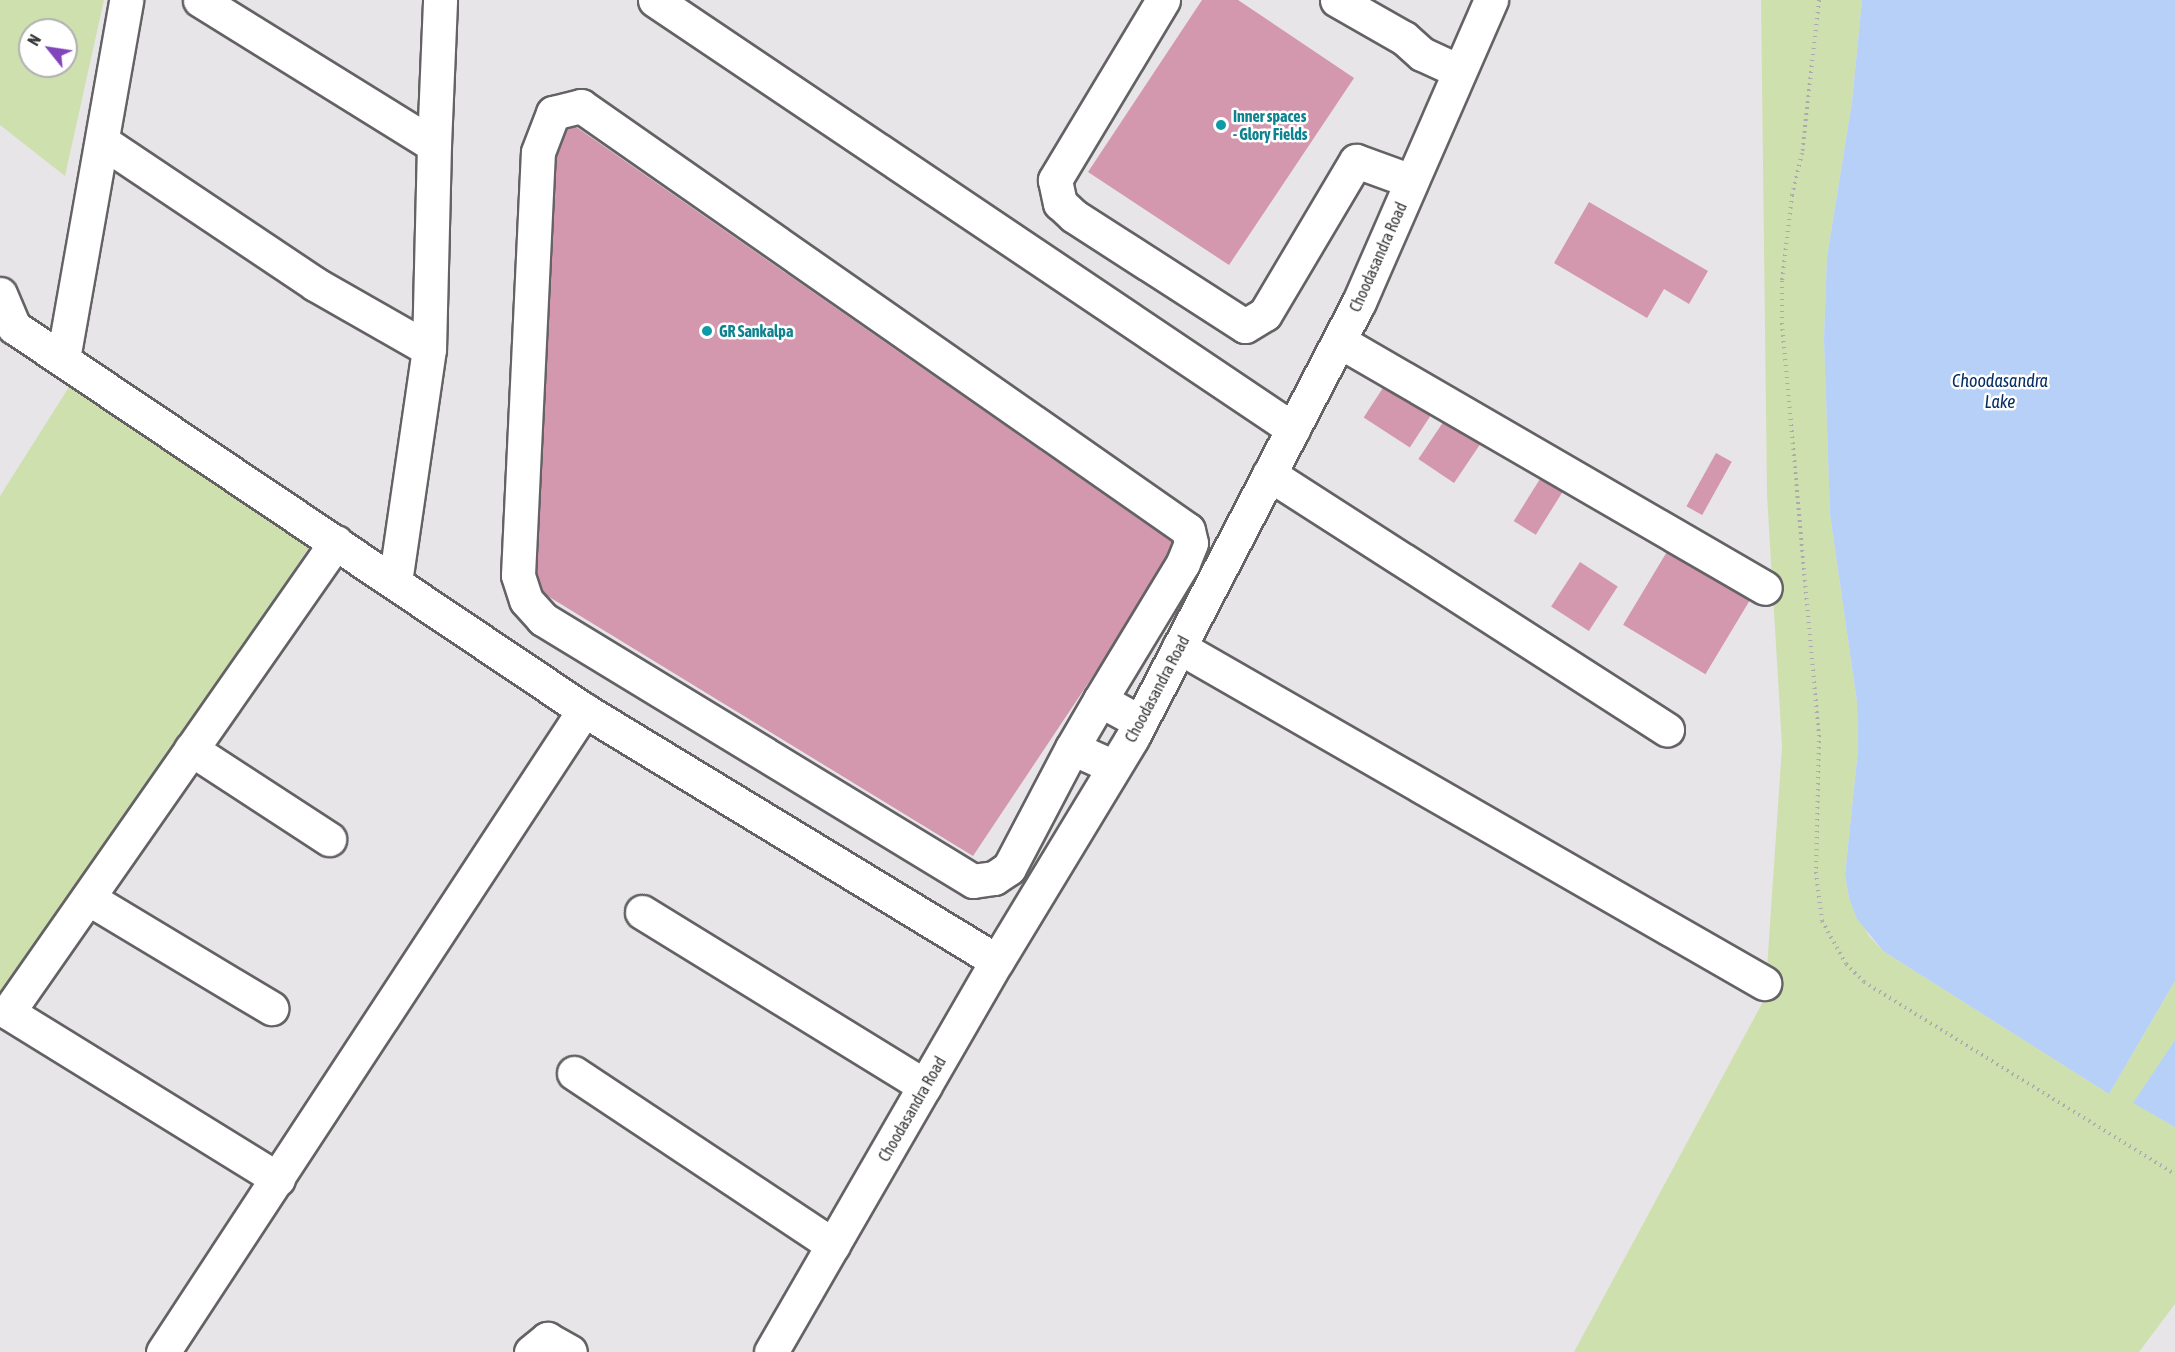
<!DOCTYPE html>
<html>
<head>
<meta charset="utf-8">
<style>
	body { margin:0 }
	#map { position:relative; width:2175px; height:1352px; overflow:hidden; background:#e7e5e8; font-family:"Asap Condensed",sans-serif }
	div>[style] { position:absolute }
	.green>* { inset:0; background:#cfe0af }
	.water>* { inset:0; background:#b6d0f7 }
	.building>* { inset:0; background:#d397ae; transform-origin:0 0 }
	.path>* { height:4px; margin-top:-2px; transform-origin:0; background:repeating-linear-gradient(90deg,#abaaac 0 1.5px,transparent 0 6px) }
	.roads { filter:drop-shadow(2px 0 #646265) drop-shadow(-2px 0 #646265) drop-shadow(0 2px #646265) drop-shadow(0 -2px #646265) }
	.minor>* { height:33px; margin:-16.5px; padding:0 16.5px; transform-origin:16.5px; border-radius:16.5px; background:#fff }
	.dots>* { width:16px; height:16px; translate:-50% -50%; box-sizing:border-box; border:3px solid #fff; border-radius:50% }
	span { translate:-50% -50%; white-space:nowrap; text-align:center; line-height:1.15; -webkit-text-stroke:5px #fff; paint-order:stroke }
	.culture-label { font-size:16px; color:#0d838f; font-weight:700 }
	.left { translate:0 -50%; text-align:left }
	.street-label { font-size:16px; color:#3a393a }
	.water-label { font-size:18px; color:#052d65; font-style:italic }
	.north { position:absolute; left:18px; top:18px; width:60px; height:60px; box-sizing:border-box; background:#fff; border:2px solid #b0b0b0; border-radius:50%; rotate:300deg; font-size:16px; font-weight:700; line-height:24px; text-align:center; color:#3a393a }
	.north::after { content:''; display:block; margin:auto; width:21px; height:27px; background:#8145bb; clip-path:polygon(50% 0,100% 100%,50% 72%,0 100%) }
</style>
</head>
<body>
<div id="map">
	<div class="green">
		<div style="clip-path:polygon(evenodd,0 0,104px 0,65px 176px,0 125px,0 0,30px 30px,66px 30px,66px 66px,30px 66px,30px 30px)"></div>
		<div style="clip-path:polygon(1761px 0,1862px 0,1852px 102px,1827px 257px,1824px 339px,1830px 514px,1857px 702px,1858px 750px,1845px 875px,1849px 898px,1869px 936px,1883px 951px,2109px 1094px,2175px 981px,2175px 1040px,2134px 1103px,2175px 1127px,2175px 1304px,2139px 1352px,1574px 1352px,1765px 998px,1782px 746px,1767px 495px)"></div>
		<div style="clip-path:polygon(69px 387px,309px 547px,0 1013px,0 496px)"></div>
	</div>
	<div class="water">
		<div style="clip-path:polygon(1862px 0,2175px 0,2175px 981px,2109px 1094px,1883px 951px,1857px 919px,1849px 898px,1845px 875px,1858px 750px,1857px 702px,1830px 514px,1824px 339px,1827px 257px,1852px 102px)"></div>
		<div style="clip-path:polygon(2175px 1040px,2175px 1127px,2133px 1103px)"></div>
	</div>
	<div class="building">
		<div style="clip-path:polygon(1202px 0,1238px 0,1354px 78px,1229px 265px,1088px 172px)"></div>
		<div style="clip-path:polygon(559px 115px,1179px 547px,973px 856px,528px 584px)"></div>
		<div style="clip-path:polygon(1589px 202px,1708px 271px,1689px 304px,1664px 289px,1647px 318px,1554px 263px)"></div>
		<div style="left:1392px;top:374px;width:55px;height:52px;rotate:33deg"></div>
		<div style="left:1448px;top:415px;width:43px;height:53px;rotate:34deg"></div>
		<div style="left:1716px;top:453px;width:18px;height:61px;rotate:29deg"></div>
		<div style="left:1545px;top:471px;width:26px;height:59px;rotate:32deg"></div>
		<div style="left:1671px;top:545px;width:96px;height:93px;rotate:31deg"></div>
		<div style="left:1580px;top:562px;width:45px;height:53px;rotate:33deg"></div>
	</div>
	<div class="path">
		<div style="left:1819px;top:0;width:154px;rotate:96.3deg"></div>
		<div style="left:1802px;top:153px;width:43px;rotate:103.4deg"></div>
		<div style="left:1792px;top:195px;width:87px;rotate:96.6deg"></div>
		<div style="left:1782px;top:281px;width:42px;rotate:90deg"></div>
		<div style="left:1782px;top:323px;width:414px;rotate:84.9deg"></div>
		<div style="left:1819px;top:735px;width:137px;rotate:91.3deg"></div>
		<div style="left:1816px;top:872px;width:49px;rotate:83deg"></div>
		<div style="left:1822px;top:921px;width:49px;rotate:60.8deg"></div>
		<div style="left:1846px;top:964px;width:25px;rotate:45deg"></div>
		<div style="left:1864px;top:982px;width:365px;rotate:31.7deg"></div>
	</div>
	<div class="roads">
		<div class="minor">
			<div style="left:200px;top:0;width:275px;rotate:31.8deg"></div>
			<div style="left:434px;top:145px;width:204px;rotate:91.4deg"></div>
			<div style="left:429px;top:349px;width:235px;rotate:98.3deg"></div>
			<div style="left:655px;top:0;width:769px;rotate:33.92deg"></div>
			<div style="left:1163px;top:0;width:210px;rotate:121deg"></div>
			<div style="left:1055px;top:180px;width:24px;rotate:78deg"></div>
			<div style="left:1060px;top:203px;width:19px;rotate:43deg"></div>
			<div style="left:1074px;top:216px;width:203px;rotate:32.8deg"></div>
			<div style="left:1245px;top:326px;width:23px;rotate:-31deg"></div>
			<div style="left:1265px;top:314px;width:178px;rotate:-59.3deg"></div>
			<div style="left:1356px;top:161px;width:59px;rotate:20deg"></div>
			<div style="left:1337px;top:0;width:77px;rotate:29.6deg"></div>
			<div style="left:1404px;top:38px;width:24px;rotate:42deg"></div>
			<div style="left:1422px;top:54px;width:41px;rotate:24.7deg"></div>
			<div style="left:103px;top:142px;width:255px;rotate:33.8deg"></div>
			<div style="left:315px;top:284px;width:131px;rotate:29.7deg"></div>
			<div style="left:434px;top:145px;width:145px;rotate:-87.6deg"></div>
			<div style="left:0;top:294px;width:36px;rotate:67deg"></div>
			<div style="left:14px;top:327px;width:687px;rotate:33.9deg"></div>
			<div style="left:584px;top:710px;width:483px;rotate:31.3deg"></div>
			<div style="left:1339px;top:341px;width:492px;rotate:30.1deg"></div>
			<div style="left:63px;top:359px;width:364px;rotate:-80deg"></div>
			<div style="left:1269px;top:474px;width:473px;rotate:32.7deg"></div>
			<div style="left:1179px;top:647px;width:675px;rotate:29.87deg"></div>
			<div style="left:1072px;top:748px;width:56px;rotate:-59.7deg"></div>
			<div style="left:191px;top:749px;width:165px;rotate:33.1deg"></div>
			<div style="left:1114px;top:767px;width:46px;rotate:-155.7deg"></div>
			<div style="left:1072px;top:748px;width:136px;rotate:117.7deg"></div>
			<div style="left:1009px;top:868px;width:18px;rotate:146deg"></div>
			<div style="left:994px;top:878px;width:21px;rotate:172deg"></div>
			<div style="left:973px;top:881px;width:504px;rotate:-148.65deg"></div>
			<div style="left:543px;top:619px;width:25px;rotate:-132deg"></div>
			<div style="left:526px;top:600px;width:26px;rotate:-108deg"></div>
			<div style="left:518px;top:575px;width:423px;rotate:-87.3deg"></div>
			<div style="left:538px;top:152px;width:42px;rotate:-69deg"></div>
			<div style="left:553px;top:113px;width:29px;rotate:-14deg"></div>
			<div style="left:581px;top:106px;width:740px;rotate:34.93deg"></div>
			<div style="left:1188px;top:530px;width:13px;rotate:77deg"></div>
			<div style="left:1191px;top:543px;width:22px;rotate:112deg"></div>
			<div style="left:1183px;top:563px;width:160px;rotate:121.2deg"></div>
			<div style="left:1100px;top:700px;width:46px;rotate:28.8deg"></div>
			<div style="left:88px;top:898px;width:214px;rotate:31deg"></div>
			<div style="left:642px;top:912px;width:332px;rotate:31.6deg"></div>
			<div style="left:574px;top:1073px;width:311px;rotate:33.6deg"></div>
			<div style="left:278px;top:1179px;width:317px;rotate:-148.3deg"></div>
			<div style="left:8px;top:1012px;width:573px;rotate:-55.09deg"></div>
			<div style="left:163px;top:1352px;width:768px;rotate:-56.74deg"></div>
			<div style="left:531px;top:1352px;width:21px;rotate:-39deg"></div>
			<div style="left:547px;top:1339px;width:26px;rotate:29deg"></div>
			<div style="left:771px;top:1352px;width:452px;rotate:-60deg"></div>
			<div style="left:997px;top:961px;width:261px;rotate:-58.8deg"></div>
			<div style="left:1132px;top:738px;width:492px;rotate:-62.5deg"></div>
			<div style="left:1359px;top:302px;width:330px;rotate:-66.4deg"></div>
		</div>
	</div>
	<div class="dots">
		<div style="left:1221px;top:125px;background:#0f9aa8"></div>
		<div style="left:707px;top:331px;background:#0f9aa8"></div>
	</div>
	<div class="culture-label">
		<span class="left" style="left:1233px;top:125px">Inner spaces<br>- Glory Fields</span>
		<span class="left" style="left:719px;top:331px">GR Sankalpa</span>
	</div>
	<div class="street-label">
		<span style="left:1378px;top:257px;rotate:-66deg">Choodasandra Road</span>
		<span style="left:1157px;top:689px;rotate:-62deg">Choodasandra Road</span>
		<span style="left:912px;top:1109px;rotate:-60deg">Choodasandra Road</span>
	</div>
	<div class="water-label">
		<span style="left:2000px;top:392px">Choodasandra<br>Lake</span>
	</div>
	<div class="north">N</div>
</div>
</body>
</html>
